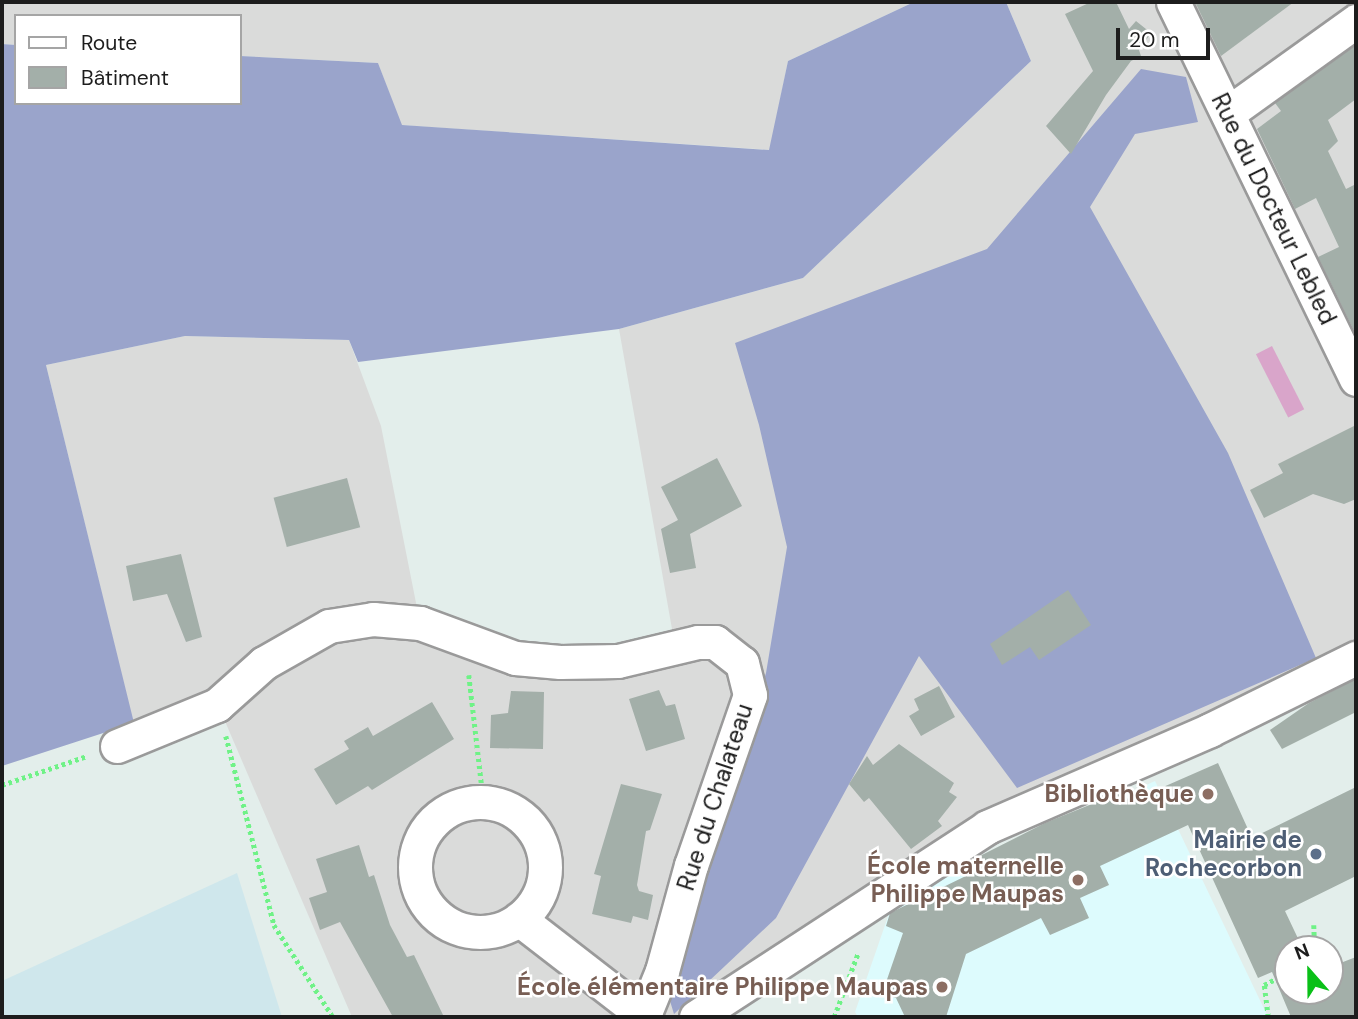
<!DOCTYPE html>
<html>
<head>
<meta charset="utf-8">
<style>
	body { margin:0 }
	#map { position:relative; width:1358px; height:1019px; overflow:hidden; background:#e3eeeb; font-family:"DM Sans",sans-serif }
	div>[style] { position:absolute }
	.residential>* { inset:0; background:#dadbda }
	.education>* { inset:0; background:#ddfbfd }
	.farmland>* { inset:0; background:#cfe7ec }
	.forest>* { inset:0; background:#9aa4cb }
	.water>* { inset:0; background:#d9a5ca; transform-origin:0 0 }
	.building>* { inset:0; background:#a3afa9; transform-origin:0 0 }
	.path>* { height:4.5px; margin-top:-2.25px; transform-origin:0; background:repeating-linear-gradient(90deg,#6ff287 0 3.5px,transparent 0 7px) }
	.roads { filter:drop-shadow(2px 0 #9a9a9a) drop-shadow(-2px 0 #9a9a9a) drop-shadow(0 2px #9a9a9a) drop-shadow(0 -2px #9a9a9a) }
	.minor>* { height:33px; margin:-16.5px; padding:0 16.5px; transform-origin:16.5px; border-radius:16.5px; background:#fff }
	.minor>.ring { margin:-16.5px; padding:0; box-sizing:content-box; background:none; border:33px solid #fff; border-radius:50% }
	.dots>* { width:19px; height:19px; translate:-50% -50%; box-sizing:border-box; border:4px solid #fff; border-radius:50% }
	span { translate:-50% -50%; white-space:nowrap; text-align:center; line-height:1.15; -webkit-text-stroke:5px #fff; paint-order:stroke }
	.street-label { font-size:24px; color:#1d1d1d }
	.education-label { font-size:24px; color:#785e54; font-weight:700 }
	.right { translate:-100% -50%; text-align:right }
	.service-label { font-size:24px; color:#4e5e75; font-weight:700 }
	.frame { position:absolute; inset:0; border:4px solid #1d1d1d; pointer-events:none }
	.legend { position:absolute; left:14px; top:14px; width:228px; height:91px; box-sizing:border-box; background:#fff; border:2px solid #a5a5a5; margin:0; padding:9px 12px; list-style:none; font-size:21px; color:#1d1d1d }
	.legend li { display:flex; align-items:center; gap:14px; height:35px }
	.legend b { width:35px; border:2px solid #a5a5a5 }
	.north { position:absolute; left:1274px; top:935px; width:70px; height:70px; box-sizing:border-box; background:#fff; border:2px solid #a5a5a5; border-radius:50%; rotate:339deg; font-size:19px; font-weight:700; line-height:28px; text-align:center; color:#1d1d1d }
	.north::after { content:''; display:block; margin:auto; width:24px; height:32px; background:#0ac018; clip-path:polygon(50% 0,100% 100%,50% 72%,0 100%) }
	.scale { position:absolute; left:1116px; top:28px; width:94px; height:32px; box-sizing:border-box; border:4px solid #1d1d1d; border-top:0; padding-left:9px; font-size:21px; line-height:24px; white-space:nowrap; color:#1d1d1d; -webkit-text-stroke:5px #fff; paint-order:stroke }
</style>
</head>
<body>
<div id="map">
	<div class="residential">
		<div style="clip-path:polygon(2px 2px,914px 2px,788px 61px,770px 150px,401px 125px,378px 63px,240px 56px,240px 16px,16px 16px,16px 45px,2px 44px)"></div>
		<div style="clip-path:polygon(1006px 2px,1356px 2px,1356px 658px,1044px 801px,696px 1017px,352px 1017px,218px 705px,137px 738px,46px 365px,185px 336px,349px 340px,381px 426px,420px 623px,515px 658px,675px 646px,619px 329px,803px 278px,1031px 61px)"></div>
	</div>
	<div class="education">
		<div style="clip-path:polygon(1155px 781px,1268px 1017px,858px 1017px,855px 1012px,893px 902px)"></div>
	</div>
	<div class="farmland">
		<div style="clip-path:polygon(237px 873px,282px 1017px,2px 1017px,2px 981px)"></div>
	</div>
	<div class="forest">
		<div style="clip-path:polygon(914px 2px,1006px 2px,1031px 61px,803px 278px,619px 329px,358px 362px,349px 340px,185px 336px,46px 365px,134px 723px,2px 766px,2px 44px,16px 45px,16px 103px,240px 103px,240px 56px,378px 63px,402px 125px,769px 150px,788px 61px)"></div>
		<div style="clip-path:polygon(1141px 69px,1186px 77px,1198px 122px,1135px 134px,1090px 207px,1228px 453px,1316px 658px,1017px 788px,919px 656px,776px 918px,674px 1014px,666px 988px,766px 673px,787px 547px,759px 425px,735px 343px,987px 249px)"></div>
	</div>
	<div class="water">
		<div style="left:1272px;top:346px;width:71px;height:18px;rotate:63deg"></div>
	</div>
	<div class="building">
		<div style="clip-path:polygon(1091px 2px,1116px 2px,1129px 29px,1136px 21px,1151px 33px,1139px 50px,1141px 56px,1131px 61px,1106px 95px,1071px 154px,1046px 126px,1093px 71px,1065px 14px)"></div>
		<div style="clip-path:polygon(1195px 2px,1294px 2px,1221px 56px)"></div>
		<div style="clip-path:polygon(1356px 45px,1356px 99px,1328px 120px,1338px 141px,1328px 151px,1346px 189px,1356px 184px,1356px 335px,1318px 257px,1339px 247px,1316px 198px,1295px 209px,1257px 129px,1281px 111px,1275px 103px)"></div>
		<div style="clip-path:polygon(1356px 425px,1356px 499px,1344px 504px,1313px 494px,1264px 518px,1250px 490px,1283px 473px,1278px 464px)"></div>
		<div style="clip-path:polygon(717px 458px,742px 506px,690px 534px,696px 568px,670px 573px,661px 529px,678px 520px,661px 487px)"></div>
		<div style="left:347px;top:478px;width:51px;height:76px;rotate:75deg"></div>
		<div style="clip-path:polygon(181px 554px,202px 637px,186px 642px,167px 594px,133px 601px,126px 566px)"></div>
		<div style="clip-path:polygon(1068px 590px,1091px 625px,1039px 660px,1030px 647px,1002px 665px,990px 644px)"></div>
		<div style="clip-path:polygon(1356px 679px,1356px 712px,1282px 749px,1270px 730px,1309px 703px)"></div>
		<div style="clip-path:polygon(939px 686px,955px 717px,921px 736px,909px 716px,919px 710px,914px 699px)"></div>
		<div style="clip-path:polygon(659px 690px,666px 706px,675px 704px,685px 739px,646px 751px,629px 699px)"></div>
		<div style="clip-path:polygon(511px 691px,544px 692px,543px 749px,490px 748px,491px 715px,508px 713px)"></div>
		<div style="clip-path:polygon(432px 702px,454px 739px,372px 790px,368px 786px,336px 805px,314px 769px,349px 749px,344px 741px,368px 727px,373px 736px)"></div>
		<div style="clip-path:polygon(899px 744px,954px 783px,949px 792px,957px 797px,938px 821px,942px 826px,911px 849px,869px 798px,864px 802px,849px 784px,867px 756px,873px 765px)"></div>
		<div style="clip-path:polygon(1218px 763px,1252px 838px,1356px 787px,1356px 876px,1285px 911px,1303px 949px,1288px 949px,1288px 991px,1330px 991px,1330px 967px,1356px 957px,1356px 1017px,1291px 1017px,1272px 972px,1258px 978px,1188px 825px,1100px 866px,1109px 885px,1080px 898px,1089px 918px,1050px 935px,1041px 918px,966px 954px,946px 1017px,905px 1017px,896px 998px,882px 994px,903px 933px,886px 926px,890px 913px,974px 872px,970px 861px,1045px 823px,1124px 791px,1129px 802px)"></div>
		<div style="clip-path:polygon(621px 784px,662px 794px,650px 830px,646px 831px,637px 885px,639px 891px,653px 895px,648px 920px,633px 916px,631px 923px,592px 914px,601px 876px,594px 874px)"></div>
		<div style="clip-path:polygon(359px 845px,369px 877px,374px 875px,390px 925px,407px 957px,414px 955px,444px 1017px,393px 1017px,340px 922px,320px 930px,309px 898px,327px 892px,316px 859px)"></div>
	</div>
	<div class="path">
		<div style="left:469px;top:675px;width:130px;rotate:83.4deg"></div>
		<div style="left:226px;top:736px;width:195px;rotate:75.7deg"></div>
		<div style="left:274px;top:925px;width:109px;rotate:57.3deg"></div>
		<div style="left:2px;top:785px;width:90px;rotate:-18.8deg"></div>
		<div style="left:1314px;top:925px;width:24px;rotate:88deg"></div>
		<div style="left:834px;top:1017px;width:68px;rotate:-69.4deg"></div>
		<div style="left:1268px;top:1017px;width:32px;rotate:-97deg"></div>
		<div style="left:1264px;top:985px;width:27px;rotate:-28deg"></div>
	</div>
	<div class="roads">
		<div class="minor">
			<div style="left:1173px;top:2px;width:419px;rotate:64.1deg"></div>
			<div style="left:1228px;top:113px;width:158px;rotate:-35.7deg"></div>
			<div style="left:117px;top:746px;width:108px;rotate:-22.3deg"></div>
			<div style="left:217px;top:705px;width:63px;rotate:-41.8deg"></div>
			<div style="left:264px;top:663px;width:75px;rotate:-29.6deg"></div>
			<div style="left:329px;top:626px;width:45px;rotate:-9deg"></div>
			<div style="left:373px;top:619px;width:47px;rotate:4.9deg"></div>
			<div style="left:420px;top:623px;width:101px;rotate:20.2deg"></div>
			<div style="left:515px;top:658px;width:45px;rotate:5.1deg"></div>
			<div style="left:560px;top:662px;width:58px;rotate:-1deg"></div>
			<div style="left:618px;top:661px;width:82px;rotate:-13.4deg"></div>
			<div style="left:698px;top:642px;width:17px"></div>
			<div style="left:715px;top:642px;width:34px;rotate:38deg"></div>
			<div style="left:742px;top:663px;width:33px;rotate:76deg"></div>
			<div style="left:750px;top:695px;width:180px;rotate:109.1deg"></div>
			<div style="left:691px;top:865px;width:110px;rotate:105.3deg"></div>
			<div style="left:662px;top:971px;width:48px;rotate:112.2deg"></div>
			<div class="ring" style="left:415px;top:802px;width:97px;height:97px"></div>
			<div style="left:519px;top:919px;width:160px;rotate:37.7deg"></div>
			<div style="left:696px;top:1017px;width:348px;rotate:-33.1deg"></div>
			<div style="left:987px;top:827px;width:243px;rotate:-23.5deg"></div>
			<div style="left:1210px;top:730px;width:163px;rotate:-26.3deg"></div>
		</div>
	</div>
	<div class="dots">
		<div style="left:1208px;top:794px;background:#8d6e63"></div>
		<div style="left:1316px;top:854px;background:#5c6f8a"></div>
		<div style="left:1078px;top:880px;background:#8d6e63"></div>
		<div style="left:942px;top:987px;background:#8d6e63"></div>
	</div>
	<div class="street-label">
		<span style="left:1274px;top:209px;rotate:64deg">Rue du Docteur Lebled</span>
		<span style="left:715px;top:797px;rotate:-72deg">Rue du Chalateau</span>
	</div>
	<div class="education-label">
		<span class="right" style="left:1194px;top:794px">Bibliothèque</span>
		<span class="right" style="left:1064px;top:880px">École maternelle<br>Philippe Maupas</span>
		<span class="right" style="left:928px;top:987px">École élémentaire Philippe Maupas</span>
	</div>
	<div class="service-label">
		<span class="right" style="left:1302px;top:854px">Mairie de<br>Rochecorbon</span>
	</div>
	<div class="frame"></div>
	<ul class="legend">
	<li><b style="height:9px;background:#fff"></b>Route</li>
	<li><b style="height:19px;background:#a3afa9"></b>Bâtiment</li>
	</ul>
	<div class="north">N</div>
	<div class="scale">20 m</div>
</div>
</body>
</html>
